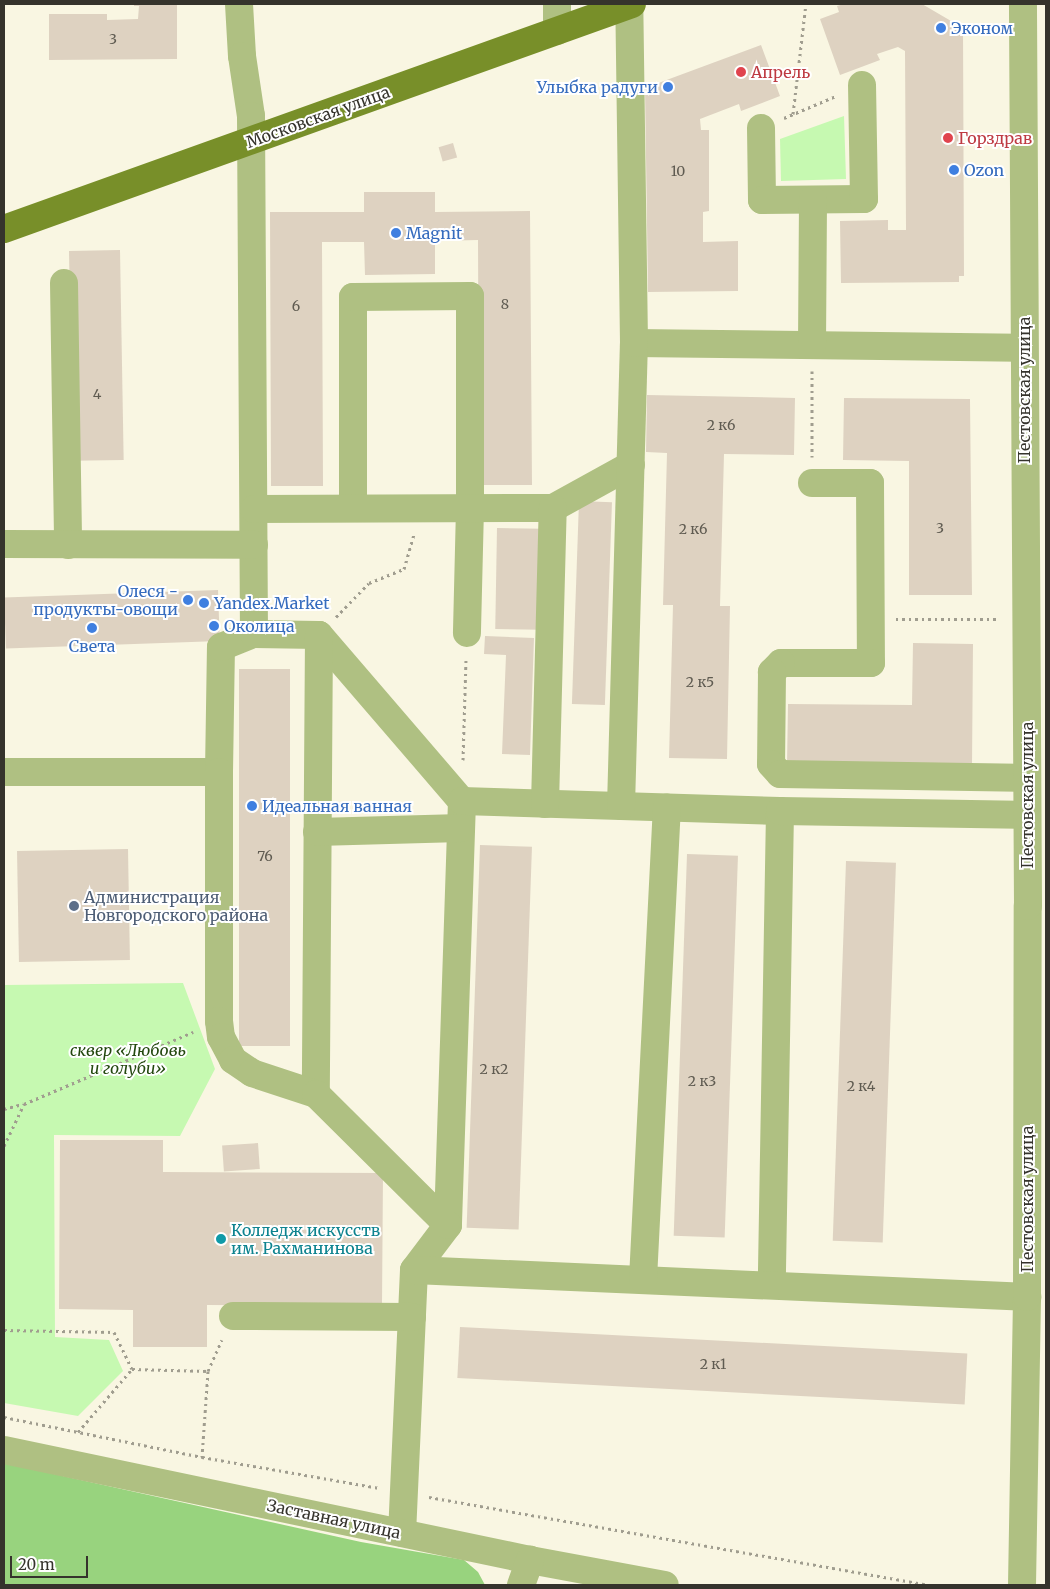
<!DOCTYPE html>
<html>
<head>
<meta charset="utf-8">
<style>
	body { margin:0 }
	#map { position:relative; width:1050px; height:1589px; overflow:hidden; background:#f9f6e2; font-family:Merriweather,serif }
	div>[style] { position:absolute }
	.green>* { inset:0; background:#c6f9b1 }
	.forest>* { inset:0; background:#98d37e }
	.building>* { inset:0; background:#ded2c1; transform-origin:0 0 }
	.path>* { height:3px; margin-top:-1.5px; transform-origin:0; background:repeating-linear-gradient(90deg,#a09d8f 0 2.5px,transparent 0 6.5px) }
	.minor>* { height:28px; margin:-14px; padding:0 14px; transform-origin:14px; border-radius:14px; background:#afc082 }
	.major>* { height:28px; margin:-14px; padding:0 14px; transform-origin:14px; border-radius:14px; background:#788f29 }
	.dots>* { width:14px; height:14px; translate:-50% -50%; box-sizing:border-box; border:2px solid #fff; border-radius:50% }
	span { translate:-50% -50%; white-space:nowrap; text-align:center; line-height:1.15; -webkit-text-stroke:4px #fff; paint-order:stroke }
	.number-label { font-size:14px; color:#5f5b51 }
	.number-label span { -webkit-text-stroke-width:0 }
	.shop-label { font-size:16px; color:#366cbe }
	.left { translate:0 -50%; text-align:left }
	.right { translate:-100% -50%; text-align:right }
	.health-label { font-size:16px; color:#be3a42 }
	.street-label { font-size:16px; color:#35332c }
	.service-label { font-size:16px; color:#4e5e75 }
	.park-label { font-size:16px; color:#23480e; font-style:italic }
	.culture-label { font-size:16px; color:#0d838f }
	.frame { position:absolute; inset:0; border:5px solid #35332c; pointer-events:none }
	.scale { position:absolute; left:10px; top:1556px; width:78px; height:22px; box-sizing:border-box; border:2px solid #35332c; border-top:0; padding-left:6px; font-size:15px; line-height:18px; white-space:nowrap; color:#35332c; -webkit-text-stroke:4px #fff; paint-order:stroke }
</style>
</head>
<body>
<div id="map">
	<div class="green">
		<div style="clip-path:polygon(844px 116px,846px 179px,781px 181px,780px 139px)"></div>
		<div style="clip-path:polygon(183px 983px,215px 1069px,180px 1136px,54px 1135px,55px 1337px,109px 1340px,123px 1371px,78px 1416px,4px 1403px,4px 985px)"></div>
	</div>
	<div class="forest">
		<div style="clip-path:polygon(4px 1463px,361px 1542px,464px 1560px,478px 1572px,485px 1585px,4px 1585px)"></div>
	</div>
	<div class="building">
		<div style="clip-path:polygon(134px 4px,177px 4px,177px 59px,49px 60px,49px 14px,107px 14px,107px 20px,138px 19px,139px 6px,134px 6px)"></div>
		<div style="clip-path:polygon(844px 4px,922px 4px,963px 28px,964px 276px,959px 276px,959px 282px,841px 283px,840px 221px,888px 220px,888px 230px,906px 230px,905px 51px,898px 47px,877px 54px,880px 60px,840px 75px,820px 19px,839px 12px,837px 6px)"></div>
		<div style="clip-path:polygon(761px 45px,780px 96px,741px 111px,739px 104px,700px 119px,701px 130px,709px 130px,709px 211px,703px 212px,703px 242px,738px 241px,738px 291px,648px 292px,645px 88px)"></div>
		<div style="left:453px;top:143px;width:15px;height:15px;rotate:74deg"></div>
		<div style="clip-path:polygon(364px 192px,435px 192px,435px 212px,530px 211px,532px 485px,479px 485px,478px 240px,435px 241px,435px 274px,365px 275px,364px 242px,322px 242px,323px 486px,271px 486px,270px 212px,364px 212px)"></div>
		<div style="left:120px;top:250px;width:210px;height:51px;rotate:89deg"></div>
		<div style="clip-path:polygon(647px 395px,795px 398px,794px 455px,724px 454px,720px 606px,730px 606px,727px 759px,669px 758px,673px 605px,663px 605px,667px 453px,646px 452px)"></div>
		<div style="clip-path:polygon(844px 398px,970px 399px,972px 595px,909px 595px,909px 461px,843px 460px)"></div>
		<div style="left:579px;top:501px;width:33px;height:203px;rotate:2deg"></div>
		<div style="left:497px;top:528px;width:46px;height:101px;rotate:1deg"></div>
		<div style="left:218px;top:590px;width:51px;height:214px;rotate:88deg"></div>
		<div style="clip-path:polygon(485px 636px,534px 638px,530px 755px,502px 754px,506px 655px,484px 654px)"></div>
		<div style="clip-path:polygon(913px 643px,973px 644px,972px 766px,787px 764px,788px 704px,912px 705px)"></div>
		<div style="left:239px;top:669px;width:51px;height:377px"></div>
		<div style="left:480px;top:845px;width:52px;height:383px;rotate:2deg"></div>
		<div style="left:128px;top:849px;width:111px;height:111px;rotate:89deg"></div>
		<div style="left:687px;top:854px;width:51px;height:382px;rotate:2deg"></div>
		<div style="left:846px;top:861px;width:50px;height:380px;rotate:2deg"></div>
		<div style="clip-path:polygon(60px 1140px,163px 1140px,163px 1172px,383px 1173px,382px 1306px,207px 1305px,207px 1347px,133px 1347px,133px 1310px,59px 1309px)"></div>
		<div style="left:258px;top:1143px;width:26px;height:36px;rotate:86deg"></div>
		<div style="left:460px;top:1327px;width:508px;height:51px;rotate:3deg"></div>
	</div>
	<div class="path">
		<div style="left:793px;top:114px;width:111px;rotate:-83.3deg"></div>
		<div style="left:784px;top:118px;width:56px;rotate:-22.9deg"></div>
		<div style="left:812px;top:371px;width:86px;rotate:90deg"></div>
		<div style="left:336px;top:617px;width:47px;rotate:-45.9deg"></div>
		<div style="left:369px;top:583px;width:38px;rotate:-22deg"></div>
		<div style="left:404px;top:569px;width:36px;rotate:-74deg"></div>
		<div style="left:896px;top:619px;width:104px"></div>
		<div style="left:463px;top:760px;width:102px;rotate:-88.3deg"></div>
		<div style="left:4px;top:1109px;width:20px;rotate:-15deg"></div>
		<div style="left:4px;top:1146px;width:47px;rotate:-64.5deg"></div>
		<div style="left:24px;top:1104px;width:184px;rotate:-23.1deg"></div>
		<div style="left:4px;top:1330px;width:110px;rotate:1deg"></div>
		<div style="left:114px;top:1332px;width:41px;rotate:64.1deg"></div>
		<div style="left:208px;top:1371px;width:34px;rotate:-66deg"></div>
		<div style="left:4px;top:1417px;width:202px;rotate:11.4deg"></div>
		<div style="left:202px;top:1457px;width:180px;rotate:9.9deg"></div>
		<div style="left:78px;top:1432px;width:83px;rotate:-49.4deg"></div>
		<div style="left:132px;top:1369px;width:76px;rotate:1.5deg"></div>
		<div style="left:208px;top:1371px;width:86px;rotate:94deg"></div>
		<div style="left:429px;top:1497px;width:508px;rotate:9.98deg"></div>
	</div>
	<div class="minor">
		<div style="left:239px;top:4px;width:52px;rotate:86.7deg"></div>
		<div style="left:242px;top:56px;width:61px;rotate:81.5deg"></div>
		<div style="left:251px;top:116px;width:518px;rotate:89.67deg"></div>
		<div style="left:557px;top:31px;width:27px;rotate:-90deg"></div>
		<div style="left:761px;top:128px;width:72px;rotate:89.2deg"></div>
		<div style="left:762px;top:200px;width:102px;rotate:-0.6deg"></div>
		<div style="left:864px;top:199px;width:114px;rotate:-91deg"></div>
		<div style="left:64px;top:283px;width:262px;rotate:89.1deg"></div>
		<div style="left:634px;top:343px;width:390px;rotate:0.7deg"></div>
		<div style="left:812px;top:345px;width:145px;rotate:-89.6deg"></div>
		<div style="left:812px;top:483px;width:58px"></div>
		<div style="left:870px;top:483px;width:180px;rotate:89.7deg"></div>
		<div style="left:871px;top:663px;width:90px;rotate:180deg"></div>
		<div style="left:781px;top:663px;width:13px;rotate:135deg"></div>
		<div style="left:772px;top:672px;width:92px;rotate:90.6deg"></div>
		<div style="left:771px;top:764px;width:13px;rotate:48deg"></div>
		<div style="left:780px;top:774px;width:247px;rotate:0.9deg"></div>
		<div style="left:353px;top:508px;width:211px;rotate:-90deg"></div>
		<div style="left:353px;top:297px;width:117px;rotate:-0.5deg"></div>
		<div style="left:470px;top:296px;width:212px;rotate:90deg"></div>
		<div style="left:470px;top:508px;width:125px;rotate:91.4deg"></div>
		<div style="left:254px;top:509px;width:299px;rotate:-0.2deg"></div>
		<div style="left:553px;top:508px;width:89px;rotate:-28.9deg"></div>
		<div style="left:4px;top:544px;width:250px;rotate:0.2deg"></div>
		<div style="left:319px;top:635px;width:219px;rotate:49.3deg"></div>
		<div style="left:462px;top:801px;width:424px;rotate:91.9deg"></div>
		<div style="left:448px;top:1225px;width:56px;rotate:127.1deg"></div>
		<div style="left:414px;top:1270px;width:263px;rotate:92.6deg"></div>
		<div style="left:4px;top:772px;width:215px"></div>
		<div style="left:219px;top:772px;width:125px;rotate:-89.1deg"></div>
		<div style="left:221px;top:647px;width:35px;rotate:-22deg"></div>
		<div style="left:254px;top:634px;width:65px;rotate:0.9deg"></div>
		<div style="left:319px;top:635px;width:459px;rotate:90.4deg"></div>
		<div style="left:219px;top:772px;width:249px;rotate:90deg"></div>
		<div style="left:219px;top:1021px;width:16px;rotate:83deg"></div>
		<div style="left:221px;top:1037px;width:26px;rotate:62deg"></div>
		<div style="left:233px;top:1060px;width:23px;rotate:34deg"></div>
		<div style="left:252px;top:1073px;width:67px;rotate:18.2deg"></div>
		<div style="left:316px;top:1094px;width:186px;rotate:44.8deg"></div>
		<div style="left:462px;top:801px;width:318px;rotate:1.8deg"></div>
		<div style="left:780px;top:811px;width:474px;rotate:91deg"></div>
		<div style="left:545px;top:804px;width:296px;rotate:-88.5deg"></div>
		<div style="left:621px;top:806px;width:463px;rotate:-88.4deg"></div>
		<div style="left:634px;top:343px;width:338px;rotate:-90.8deg"></div>
		<div style="left:780px;top:811px;width:247px;rotate:0.9deg"></div>
		<div style="left:317px;top:832px;width:144px;rotate:-1.6deg"></div>
		<div style="left:414px;top:1270px;width:614px;rotate:2.52deg"></div>
		<div style="left:643px;top:1279px;width:472px;rotate:-87.1deg"></div>
		<div style="left:233px;top:1316px;width:179px;rotate:0.3deg"></div>
		<div style="left:4px;top:1450px;width:537px;rotate:11.81deg"></div>
		<div style="left:530px;top:1560px;width:137px;rotate:10.5deg"></div>
		<div style="left:521px;top:1585px;width:27px;rotate:-70deg"></div>
		<div style="left:1022px;top:1585px;width:288px;rotate:-89deg"></div>
		<div style="left:1027px;top:1297px;width:391px;rotate:-89.9deg"></div>
		<div style="left:1028px;top:906px;width:902px;rotate:-90.32deg"></div>
	</div>
	<div class="major">
		<div style="left:4px;top:229px;width:667px;rotate:-19.71deg"></div>
	</div>
	<div class="dots">
		<div style="left:941px;top:28px;background:#3f7fe0"></div>
		<div style="left:741px;top:72px;background:#e0444e"></div>
		<div style="left:668px;top:87px;background:#3f7fe0"></div>
		<div style="left:948px;top:138px;background:#e0444e"></div>
		<div style="left:954px;top:170px;background:#3f7fe0"></div>
		<div style="left:396px;top:233px;background:#3f7fe0"></div>
		<div style="left:188px;top:600px;background:#3f7fe0"></div>
		<div style="left:204px;top:603px;background:#3f7fe0"></div>
		<div style="left:214px;top:626px;background:#3f7fe0"></div>
		<div style="left:92px;top:628px;background:#3f7fe0"></div>
		<div style="left:252px;top:806px;background:#3f7fe0"></div>
		<div style="left:74px;top:906px;background:#5c6f8a"></div>
		<div style="left:221px;top:1239px;background:#0f9aa8"></div>
	</div>
	<div class="number-label">
		<span style="left:113px;top:39px">3</span>
		<span style="left:678px;top:171px">10</span>
		<span style="left:505px;top:304px">8</span>
		<span style="left:296px;top:306px">6</span>
		<span style="left:97px;top:394px">4</span>
		<span style="left:721px;top:425px">2 к6</span>
		<span style="left:940px;top:528px">3</span>
		<span style="left:693px;top:529px">2 к6</span>
		<span style="left:700px;top:682px">2 к5</span>
		<span style="left:265px;top:856px">76</span>
		<span style="left:494px;top:1069px">2 к2</span>
		<span style="left:702px;top:1081px">2 к3</span>
		<span style="left:861px;top:1086px">2 к4</span>
		<span style="left:713px;top:1364px">2 к1</span>
	</div>
	<div class="shop-label">
		<span class="left" style="left:951px;top:28px">Эконом</span>
		<span class="right" style="left:658px;top:87px">Улыбка радуги</span>
		<span class="left" style="left:964px;top:170px">Ozon</span>
		<span class="left" style="left:406px;top:233px">Magnit</span>
		<span class="right" style="left:178px;top:600px">Олеся -<br>продукты-овощи</span>
		<span class="left" style="left:214px;top:603px">Yandex.Market</span>
		<span class="left" style="left:224px;top:626px">Околица</span>
		<span style="left:92px;top:646px">Света</span>
		<span class="left" style="left:262px;top:806px">Идеальная ванная</span>
	</div>
	<div class="health-label">
		<span class="left" style="left:751px;top:72px">Апрель</span>
		<span class="left" style="left:958px;top:138px">Горздрав</span>
	</div>
	<div class="street-label">
		<span style="left:318px;top:117px;rotate:-20deg">Московская улица</span>
		<span style="left:1024px;top:390px;rotate:-90deg">Пестовская улица</span>
		<span style="left:1027px;top:795px;rotate:-90deg">Пестовская улица</span>
		<span style="left:1027px;top:1199px;rotate:-90deg">Пестовская улица</span>
		<span style="left:334px;top:1519px;rotate:12deg">Заставная улица</span>
	</div>
	<div class="service-label">
		<span class="left" style="left:84px;top:906px">Администрация<br>Новгородского района</span>
	</div>
	<div class="park-label">
		<span style="left:128px;top:1059px">сквер «Любовь<br>и голуби»</span>
	</div>
	<div class="culture-label">
		<span class="left" style="left:231px;top:1239px">Колледж искусств<br>им. Рахманинова</span>
	</div>
	<div class="frame"></div>
	<div class="scale">20 m</div>
</div>
</body>
</html>
